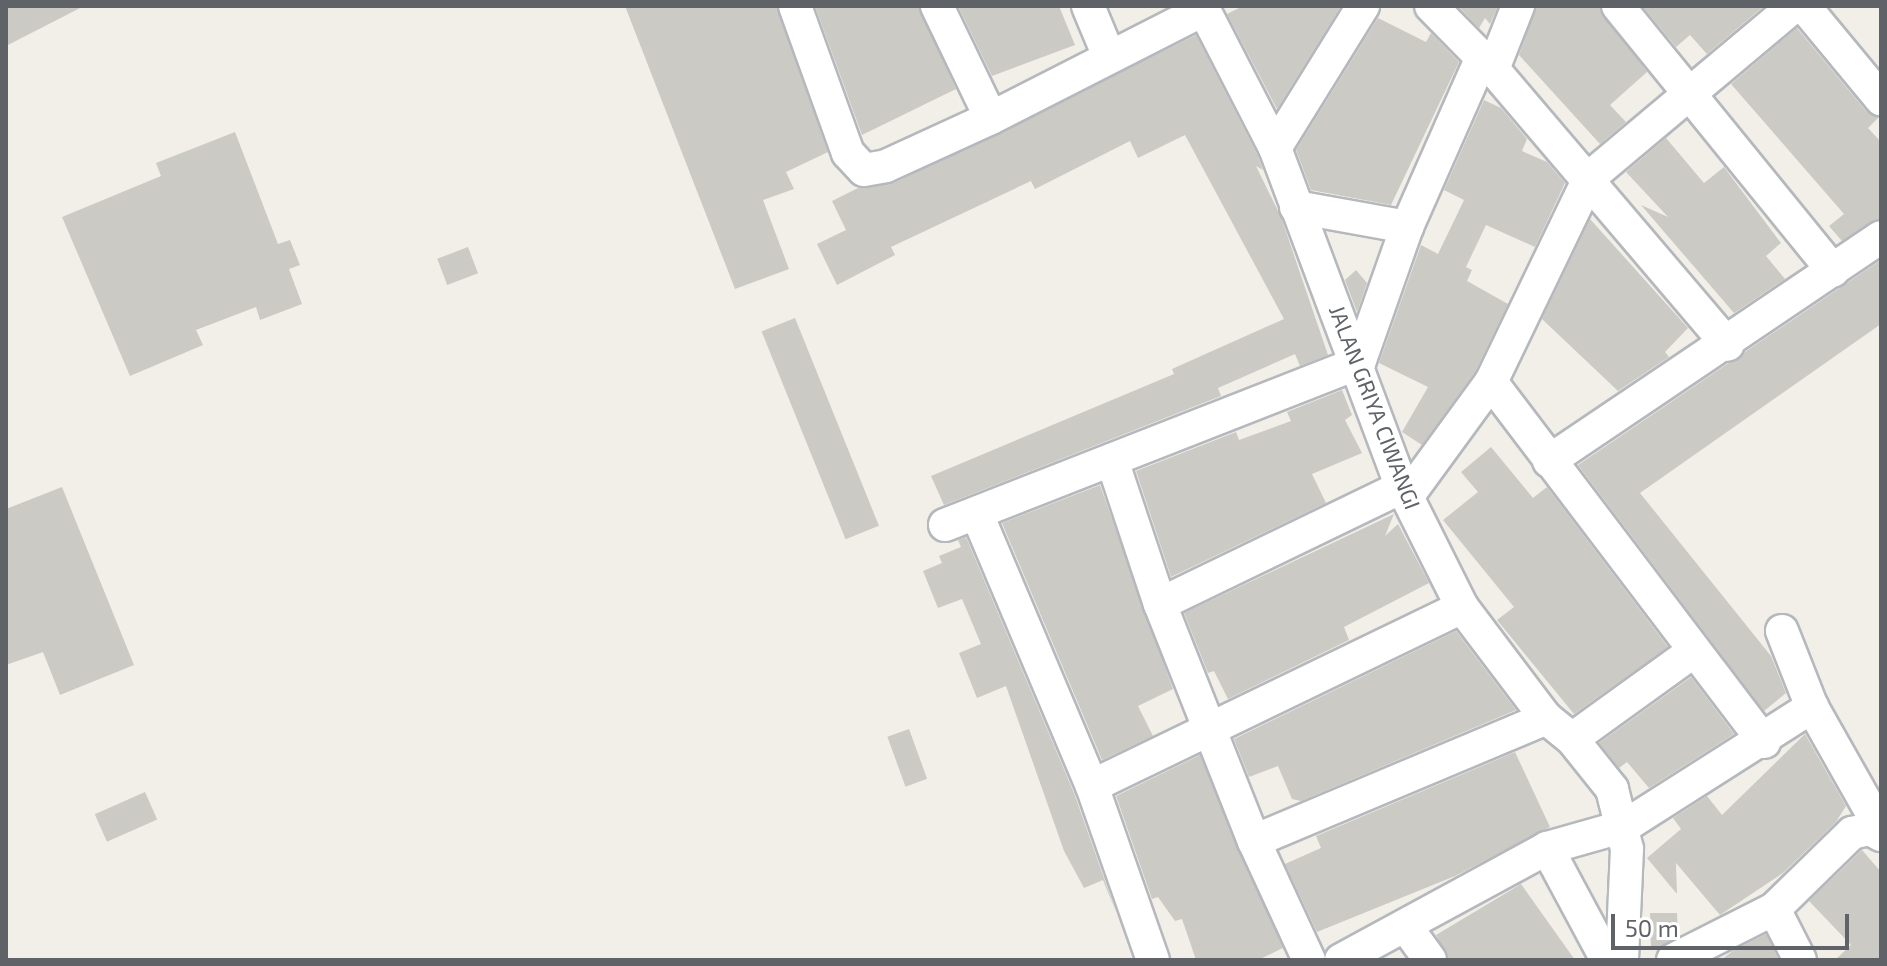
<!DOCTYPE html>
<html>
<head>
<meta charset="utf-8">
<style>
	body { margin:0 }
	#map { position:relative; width:1887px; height:966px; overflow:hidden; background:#f1efe8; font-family:"Exo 2",sans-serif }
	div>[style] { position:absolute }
	.building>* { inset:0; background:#cccac5; transform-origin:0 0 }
	.roads { filter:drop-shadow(2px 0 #b5b8bc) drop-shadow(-2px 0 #b5b8bc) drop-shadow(0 2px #b5b8bc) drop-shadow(0 -2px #b5b8bc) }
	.minor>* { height:32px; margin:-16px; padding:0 16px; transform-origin:16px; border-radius:16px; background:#fff }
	span { translate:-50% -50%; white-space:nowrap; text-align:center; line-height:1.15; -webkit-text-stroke:7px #fff; paint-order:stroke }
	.street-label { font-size:22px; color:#5f6368 }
	.frame { position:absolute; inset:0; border:8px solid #5f6368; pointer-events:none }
	.scale { position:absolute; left:1611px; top:914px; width:238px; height:36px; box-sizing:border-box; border:4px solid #5f6368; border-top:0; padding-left:10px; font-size:24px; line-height:28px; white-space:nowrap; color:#5f6368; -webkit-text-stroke:6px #fff; paint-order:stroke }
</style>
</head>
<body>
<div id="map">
	<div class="building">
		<div style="clip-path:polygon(6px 6px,84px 6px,6px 46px)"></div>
		<div style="clip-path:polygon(625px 6px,776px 6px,828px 152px,786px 172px,794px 189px,763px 200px,789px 269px,735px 289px)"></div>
		<div style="clip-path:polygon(815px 6px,918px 6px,956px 89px,862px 135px)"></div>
		<div style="clip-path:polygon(958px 6px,1059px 6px,1075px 45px,992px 76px)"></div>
		<div style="clip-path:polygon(1243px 6px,1341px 6px,1277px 109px,1227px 14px)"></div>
		<div style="clip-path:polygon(1458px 6px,1498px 6px,1490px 24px,1485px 18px,1479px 28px)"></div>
		<div style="clip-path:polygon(1537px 6px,1599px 6px,1647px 72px,1610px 105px,1626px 122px,1600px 144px,1519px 55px)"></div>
		<div style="clip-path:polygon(1642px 6px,1764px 6px,1707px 54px,1690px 35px,1676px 47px)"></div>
		<div style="clip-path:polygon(1378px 18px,1426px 42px,1431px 33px,1459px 62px,1391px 205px,1311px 190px,1296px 150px)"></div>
		<div style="clip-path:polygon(1797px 28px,1866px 111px,1879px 117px,1868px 128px,1881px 142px,1881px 218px,1842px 241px,1829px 226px,1844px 214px,1731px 84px)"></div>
		<div style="clip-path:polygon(1196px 35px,1258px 156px,1263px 170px,1256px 166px,1281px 217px,1328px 355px,1300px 366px,1295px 354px,1218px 388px,1221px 396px,944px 505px,931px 476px,1174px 374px,1172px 369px,1284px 319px,1185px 135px,1138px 158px,1130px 141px,1035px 189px,1031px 181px,891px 247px,895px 255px,837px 285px,817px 244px,846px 230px,832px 201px,858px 188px,894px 183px)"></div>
		<div style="clip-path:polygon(1484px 100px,1501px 108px,1527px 139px,1522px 151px,1547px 162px,1565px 183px,1535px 247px,1486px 225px,1466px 267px,1472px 270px,1467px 281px,1508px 304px,1475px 372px,1422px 445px,1402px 432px,1428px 387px,1379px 363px,1421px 245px,1438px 254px,1464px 200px,1444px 190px)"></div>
		<div style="clip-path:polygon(235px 132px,278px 244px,290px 240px,300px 265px,289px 269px,302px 304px,260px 320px,256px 307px,196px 330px,203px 345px,130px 376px,62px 217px,161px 176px,156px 163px)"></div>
		<div style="clip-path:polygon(1666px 138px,1704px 183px,1724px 167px,1781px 243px,1766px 256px,1785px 279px,1734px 313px,1641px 205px,1668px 217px,1626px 172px)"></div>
		<div style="clip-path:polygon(1590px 219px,1688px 328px,1665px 352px,1669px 357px,1618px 391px,1542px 319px)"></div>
		<div style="left:468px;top:247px;width:28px;height:33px;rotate:69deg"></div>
		<div style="clip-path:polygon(1881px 260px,1881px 324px,1640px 493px,1771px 656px,1786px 693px,1764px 711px,1578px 465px)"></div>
		<div style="clip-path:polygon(1356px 270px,1367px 283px,1357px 312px,1345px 280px)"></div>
		<div style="left:795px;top:318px;width:224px;height:36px;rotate:68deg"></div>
		<div style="clip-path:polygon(1342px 390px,1352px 415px,1345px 420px,1362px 453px,1312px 474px,1326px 503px,1171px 577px,1136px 471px,1236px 432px,1239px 440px,1291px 421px,1287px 412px)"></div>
		<div style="clip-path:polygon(1491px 447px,1533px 498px,1547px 487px,1668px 647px,1574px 714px,1497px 620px,1514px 607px,1443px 520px,1478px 492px,1461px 472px)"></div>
		<div style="clip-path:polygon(1100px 485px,1173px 689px,1138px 706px,1153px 736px,1102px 760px,1002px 523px)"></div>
		<div style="clip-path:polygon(62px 487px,134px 665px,60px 695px,43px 652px,6px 665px,6px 509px)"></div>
		<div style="clip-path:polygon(1394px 514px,1385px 536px,1398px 524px,1429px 583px,1344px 627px,1349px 640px,1228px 699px,1214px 671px,1208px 673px,1184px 613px)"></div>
		<div style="clip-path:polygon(966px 537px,1074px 793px,1116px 912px,1103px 880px,1084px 888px,1064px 851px,1006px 686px,977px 698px,959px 653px,981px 644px,962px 599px,938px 608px,923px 571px,942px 563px,939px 556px,961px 547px,958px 540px)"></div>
		<div style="clip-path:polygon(1456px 631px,1516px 710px,1301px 801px,1292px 799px,1278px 766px,1249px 777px,1234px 739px)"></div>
		<div style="clip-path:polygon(1691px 677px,1734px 734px,1649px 788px,1627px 762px,1619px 768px,1599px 743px)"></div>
		<div style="left:909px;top:729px;width:53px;height:23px;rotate:70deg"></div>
		<div style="clip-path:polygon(1805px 734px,1846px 806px,1836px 822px,1783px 873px,1720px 915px,1676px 863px,1677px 894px,1647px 858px,1681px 829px,1673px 818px,1707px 796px,1722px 815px)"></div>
		<div style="clip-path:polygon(1515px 752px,1550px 827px,1455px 876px,1317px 932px,1285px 864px,1321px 848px,1316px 836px)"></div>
		<div style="clip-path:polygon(1200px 755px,1283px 948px,1258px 960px,1196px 960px,1182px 919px,1175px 921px,1158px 897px,1152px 899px,1116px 796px)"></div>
		<div style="left:145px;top:792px;width:30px;height:55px;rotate:66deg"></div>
		<div style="clip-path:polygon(1862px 850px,1881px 872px,1881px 960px,1835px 960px,1851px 945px,1809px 901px)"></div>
		<div style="clip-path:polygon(1521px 884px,1575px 960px,1449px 960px,1436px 935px)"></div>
		<div style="clip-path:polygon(1650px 913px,1677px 913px,1678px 936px,1658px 949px,1651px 949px)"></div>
		<div style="clip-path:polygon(1766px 934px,1779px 960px,1721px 960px,1734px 950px)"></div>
	</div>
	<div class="roads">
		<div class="minor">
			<div style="left:795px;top:6px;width:156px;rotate:70.2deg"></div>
			<div style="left:848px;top:153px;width:23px;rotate:47deg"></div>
			<div style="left:864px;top:170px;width:22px;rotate:-10deg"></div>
			<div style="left:886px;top:166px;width:115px;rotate:-24.6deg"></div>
			<div style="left:991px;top:118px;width:238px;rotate:-27deg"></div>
			<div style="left:937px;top:6px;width:124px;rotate:64.3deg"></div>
			<div style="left:1088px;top:6px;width:52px;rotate:67.4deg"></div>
			<div style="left:1202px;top:6px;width:160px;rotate:62.8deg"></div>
			<div style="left:1275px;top:148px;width:362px;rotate:69.5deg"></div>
			<div style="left:1402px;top:487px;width:134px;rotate:63.4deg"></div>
			<div style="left:1462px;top:607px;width:139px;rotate:52.9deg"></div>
			<div style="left:1546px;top:718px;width:33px;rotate:39deg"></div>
			<div style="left:1572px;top:739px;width:64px;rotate:51.3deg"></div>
			<div style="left:1612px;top:789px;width:62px;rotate:76deg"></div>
			<div style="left:1627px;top:849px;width:111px;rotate:92.6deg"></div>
			<div style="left:1431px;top:6px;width:88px;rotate:45.5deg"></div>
			<div style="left:1493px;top:69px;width:362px;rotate:49.6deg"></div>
			<div style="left:1618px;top:6px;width:341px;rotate:50.9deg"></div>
			<div style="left:1804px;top:6px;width:121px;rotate:50.4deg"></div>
			<div style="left:1493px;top:69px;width:68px;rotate:-68.4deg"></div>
			<div style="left:1275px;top:148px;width:167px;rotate:-58.2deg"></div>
			<div style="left:1296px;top:207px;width:113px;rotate:10.2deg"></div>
			<div style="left:1491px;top:382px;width:452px;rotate:52.8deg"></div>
			<div style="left:1112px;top:460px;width:152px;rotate:71.6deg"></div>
			<div style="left:1160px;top:604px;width:255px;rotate:68.4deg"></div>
			<div style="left:1254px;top:841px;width:131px;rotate:65.2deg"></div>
			<div style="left:1549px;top:461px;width:400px;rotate:-34deg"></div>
			<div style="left:1407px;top:497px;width:142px;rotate:-53.9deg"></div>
			<div style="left:1491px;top:382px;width:226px;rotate:-64.3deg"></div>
			<div style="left:1589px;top:178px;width:268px;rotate:-40deg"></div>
			<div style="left:977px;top:514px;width:295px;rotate:67.1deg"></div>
			<div style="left:1092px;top:786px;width:184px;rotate:70.7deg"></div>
			<div style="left:945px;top:525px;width:445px;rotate:-21.4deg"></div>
			<div style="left:1359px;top:363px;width:144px;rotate:-70.6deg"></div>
			<div style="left:1407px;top:227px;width:186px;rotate:-66.2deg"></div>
			<div style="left:1160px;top:604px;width:269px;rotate:-25.8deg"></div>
			<div style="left:1782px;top:631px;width:82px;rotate:68.5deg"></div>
			<div style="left:1812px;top:707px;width:140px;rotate:60.5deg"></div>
			<div style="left:1572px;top:739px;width:150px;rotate:-35.8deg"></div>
			<div style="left:1092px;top:786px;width:411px;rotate:-25.8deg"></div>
			<div style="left:1254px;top:841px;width:317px;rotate:-22.8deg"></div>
			<div style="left:1547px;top:848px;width:127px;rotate:61.8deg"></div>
			<div style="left:1774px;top:909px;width:57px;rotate:63deg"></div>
			<div style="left:1407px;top:928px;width:39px;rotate:54deg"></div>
			<div style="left:1341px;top:960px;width:234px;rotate:-28.5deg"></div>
			<div style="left:1547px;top:848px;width:81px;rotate:-15.8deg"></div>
			<div style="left:1625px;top:826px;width:222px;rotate:-32.5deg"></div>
			<div style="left:1673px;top:960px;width:113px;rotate:-26.8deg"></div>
			<div style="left:1774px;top:909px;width:109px;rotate:-44.3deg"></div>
			<div style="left:1852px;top:833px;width:18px;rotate:-13deg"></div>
			<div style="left:1870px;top:829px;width:13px;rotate:29deg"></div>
		</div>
	</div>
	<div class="street-label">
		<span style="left:1375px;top:407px;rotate:69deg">JALAN GRIYA CIWANGI</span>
	</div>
	<div class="frame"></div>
	<div class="scale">50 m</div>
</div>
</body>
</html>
